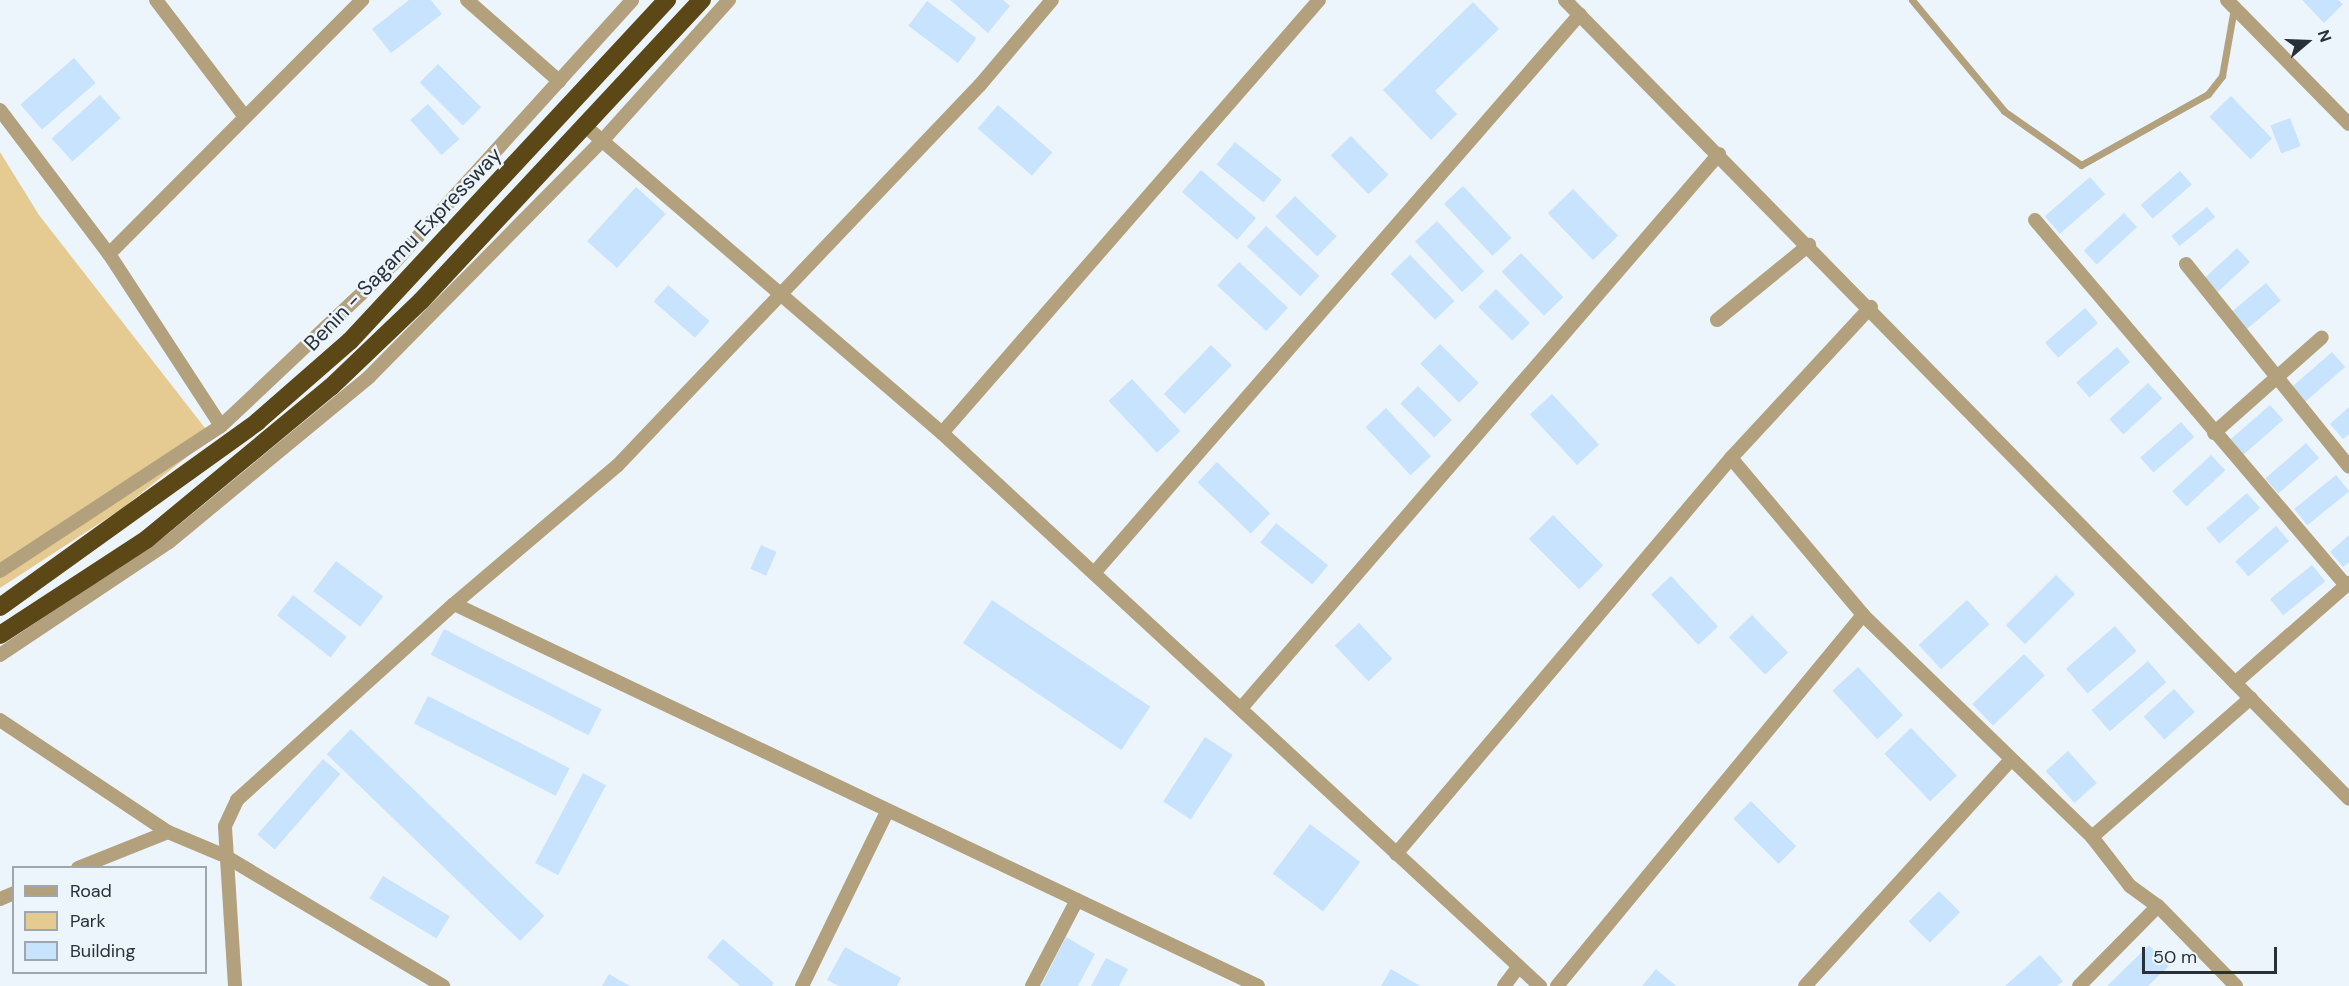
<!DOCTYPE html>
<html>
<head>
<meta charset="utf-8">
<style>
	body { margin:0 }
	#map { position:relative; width:2349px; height:986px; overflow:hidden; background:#edf5fc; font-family:"DM Sans",sans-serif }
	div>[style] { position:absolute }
	.green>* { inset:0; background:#e5ca91 }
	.building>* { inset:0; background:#c7e3fe; transform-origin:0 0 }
	.lane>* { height:7px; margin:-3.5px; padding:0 3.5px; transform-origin:3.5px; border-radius:3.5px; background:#b3a17d }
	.street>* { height:14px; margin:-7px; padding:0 7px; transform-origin:7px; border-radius:7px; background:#b3a17d }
	.highway>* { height:18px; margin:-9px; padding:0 9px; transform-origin:9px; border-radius:9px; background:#5c4716 }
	span { translate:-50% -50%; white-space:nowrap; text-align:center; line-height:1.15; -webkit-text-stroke:5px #edf5fc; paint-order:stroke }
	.street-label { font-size:21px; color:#293037 }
	.legend { position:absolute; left:12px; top:866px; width:195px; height:108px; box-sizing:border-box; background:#edf5fc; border:2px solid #9fa6ad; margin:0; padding:8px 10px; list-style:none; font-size:18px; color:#293037 }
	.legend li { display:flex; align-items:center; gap:12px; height:30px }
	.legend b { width:30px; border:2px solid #9fa6ad }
	.north { position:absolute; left:2277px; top:12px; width:60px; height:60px; -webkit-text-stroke:4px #edf5fc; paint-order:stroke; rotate:71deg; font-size:16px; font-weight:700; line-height:24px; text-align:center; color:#293037 }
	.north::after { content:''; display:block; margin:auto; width:21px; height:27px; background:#293037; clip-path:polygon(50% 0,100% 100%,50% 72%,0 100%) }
	.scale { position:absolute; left:2142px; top:947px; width:135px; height:27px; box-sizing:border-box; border:3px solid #293037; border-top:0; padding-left:8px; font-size:18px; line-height:21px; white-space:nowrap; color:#293037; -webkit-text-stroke:4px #edf5fc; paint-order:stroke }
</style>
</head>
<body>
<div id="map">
	<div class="green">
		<div style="clip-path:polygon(0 152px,39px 215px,212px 437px,120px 510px,0 588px)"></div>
	</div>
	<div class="building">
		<div style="clip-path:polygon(409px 0,431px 0,442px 14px,391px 53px,372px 29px)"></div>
		<div style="clip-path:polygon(950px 0,1003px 0,1010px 6px,988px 33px)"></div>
		<div style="clip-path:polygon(2302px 0,2338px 0,2343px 4px,2324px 23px)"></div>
		<div style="left:927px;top:1px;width:62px;height:31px;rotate:37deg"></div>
		<div style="clip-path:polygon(1473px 2px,1499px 29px,1435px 91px,1457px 114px,1431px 140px,1383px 90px)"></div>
		<div style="left:74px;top:58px;width:33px;height:71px;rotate:49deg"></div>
		<div style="left:438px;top:64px;width:61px;height:26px;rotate:45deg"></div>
		<div style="left:100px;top:95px;width:31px;height:65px;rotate:48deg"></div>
		<div style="left:2231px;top:96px;width:59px;height:30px;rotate:46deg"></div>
		<div style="left:428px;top:104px;width:47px;height:24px;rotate:48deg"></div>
		<div style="left:998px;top:105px;width:72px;height:31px;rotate:41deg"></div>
		<div style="left:2290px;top:118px;width:30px;height:21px;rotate:69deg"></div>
		<div style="left:1351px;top:136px;width:54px;height:28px;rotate:46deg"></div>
		<div style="left:1235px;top:142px;width:60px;height:29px;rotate:39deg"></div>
		<div style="left:1201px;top:170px;width:73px;height:29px;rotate:41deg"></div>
		<div style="left:2180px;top:171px;width:18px;height:52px;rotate:49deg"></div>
		<div style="left:2090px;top:177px;width:23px;height:60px;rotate:49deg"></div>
		<div style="left:1463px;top:186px;width:71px;height:26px;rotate:47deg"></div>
		<div style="left:636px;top:187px;width:40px;height:73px;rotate:42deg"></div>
		<div style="left:1573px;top:189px;width:65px;height:35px;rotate:46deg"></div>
		<div style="left:1295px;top:196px;width:58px;height:28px;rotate:44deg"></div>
		<div style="left:2207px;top:207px;width:13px;height:46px;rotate:51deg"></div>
		<div style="left:2124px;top:213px;width:19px;height:55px;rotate:47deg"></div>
		<div style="left:1437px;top:221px;width:69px;height:30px;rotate:47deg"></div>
		<div style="left:1266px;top:226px;width:73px;height:28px;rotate:43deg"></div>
		<div style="left:2237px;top:248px;width:19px;height:44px;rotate:47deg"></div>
		<div style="left:1521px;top:253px;width:61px;height:27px;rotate:46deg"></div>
		<div style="left:1410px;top:255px;width:64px;height:27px;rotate:46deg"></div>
		<div style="left:1239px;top:262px;width:67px;height:32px;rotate:43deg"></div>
		<div style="left:2266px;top:283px;width:23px;height:49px;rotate:50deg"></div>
		<div style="left:668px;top:285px;width:55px;height:22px;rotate:41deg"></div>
		<div style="left:1496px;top:289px;width:48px;height:25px;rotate:45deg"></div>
		<div style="left:2085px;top:308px;width:20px;height:53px;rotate:49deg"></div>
		<div style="left:1440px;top:344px;width:55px;height:28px;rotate:45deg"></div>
		<div style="left:1211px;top:345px;width:29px;height:68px;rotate:44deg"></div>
		<div style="left:2117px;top:347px;width:20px;height:54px;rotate:49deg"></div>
		<div style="left:2332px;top:352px;width:20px;height:53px;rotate:49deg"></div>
		<div style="left:1132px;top:379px;width:71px;height:32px;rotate:47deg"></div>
		<div style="left:2148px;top:383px;width:21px;height:53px;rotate:47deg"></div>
		<div style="left:1418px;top:386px;width:48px;height:25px;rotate:45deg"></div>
		<div style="left:1552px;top:394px;width:69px;height:30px;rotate:47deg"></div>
		<div style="left:2270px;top:405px;width:20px;height:54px;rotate:49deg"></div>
		<div style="clip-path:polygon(2349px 407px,2349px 434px,2343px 439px,2330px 424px)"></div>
		<div style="left:1386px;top:408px;width:66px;height:28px;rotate:47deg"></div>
		<div style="left:2181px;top:422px;width:20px;height:54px;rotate:49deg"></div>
		<div style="left:2306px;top:443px;width:20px;height:54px;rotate:49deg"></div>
		<div style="left:2211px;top:455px;width:21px;height:53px;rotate:47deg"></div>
		<div style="left:1217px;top:462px;width:74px;height:28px;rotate:44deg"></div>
		<div style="left:2336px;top:475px;width:21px;height:54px;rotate:51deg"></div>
		<div style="left:2247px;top:493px;width:20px;height:54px;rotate:49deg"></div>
		<div style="left:1553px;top:515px;width:71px;height:34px;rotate:45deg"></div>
		<div style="left:1276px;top:523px;width:67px;height:25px;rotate:39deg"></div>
		<div style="left:2276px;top:526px;width:20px;height:54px;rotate:49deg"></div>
		<div style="clip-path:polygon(2349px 535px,2349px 562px,2343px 567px,2330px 552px)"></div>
		<div style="left:761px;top:545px;width:17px;height:26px;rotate:24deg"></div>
		<div style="left:336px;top:561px;width:59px;height:38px;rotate:37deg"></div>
		<div style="left:2312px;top:565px;width:21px;height:54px;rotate:51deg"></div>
		<div style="left:2056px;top:575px;width:27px;height:71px;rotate:45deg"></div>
		<div style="left:1671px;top:576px;width:69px;height:27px;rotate:47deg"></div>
		<div style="left:293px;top:595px;width:68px;height:26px;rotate:38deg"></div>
		<div style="left:992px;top:600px;width:191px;height:52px;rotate:34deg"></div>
		<div style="left:1967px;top:600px;width:33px;height:66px;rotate:47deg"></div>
		<div style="left:1752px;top:615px;width:52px;height:32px;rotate:46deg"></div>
		<div style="left:1359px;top:623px;width:49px;height:33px;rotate:47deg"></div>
		<div style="left:2115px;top:626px;width:33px;height:65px;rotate:49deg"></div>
		<div style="left:444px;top:629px;width:177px;height:29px;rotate:27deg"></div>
		<div style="left:2024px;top:654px;width:30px;height:72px;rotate:46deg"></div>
		<div style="left:2148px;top:661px;width:28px;height:75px;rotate:49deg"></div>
		<div style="left:1858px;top:667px;width:66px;height:35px;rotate:47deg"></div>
		<div style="left:2174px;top:689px;width:31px;height:41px;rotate:48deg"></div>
		<div style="left:428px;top:696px;width:159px;height:31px;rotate:27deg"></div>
		<div style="left:1911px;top:728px;width:66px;height:37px;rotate:46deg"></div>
		<div style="left:351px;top:729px;width:269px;height:35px;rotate:44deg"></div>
		<div style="left:1205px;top:737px;width:33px;height:77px;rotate:33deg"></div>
		<div style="left:2068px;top:751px;width:43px;height:30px;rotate:48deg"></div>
		<div style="left:323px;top:759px;width:23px;height:100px;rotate:41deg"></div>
		<div style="left:583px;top:773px;width:26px;height:102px;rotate:28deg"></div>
		<div style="left:1751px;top:801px;width:64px;height:25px;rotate:45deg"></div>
		<div style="left:1310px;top:824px;width:63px;height:62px;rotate:37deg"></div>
		<div style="left:383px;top:876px;width:78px;height:26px;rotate:31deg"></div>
		<div style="left:1939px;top:891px;width:30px;height:43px;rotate:45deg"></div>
		<div style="clip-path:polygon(1066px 937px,1095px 954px,1078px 986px,1041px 986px)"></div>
		<div style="clip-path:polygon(723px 939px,774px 983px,772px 986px,740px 986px,707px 957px)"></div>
		<div style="clip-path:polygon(2149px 945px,2169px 966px,2148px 986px,2107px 986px)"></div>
		<div style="clip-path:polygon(845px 947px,901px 978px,897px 986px,839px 986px,827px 980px)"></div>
		<div style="clip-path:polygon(2040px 955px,2063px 981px,2057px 986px,2005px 986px)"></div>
		<div style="clip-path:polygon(1106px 958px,1128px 969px,1119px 986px,1091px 986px)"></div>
		<div style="clip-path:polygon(1391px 969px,1420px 986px,1381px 986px)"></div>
		<div style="clip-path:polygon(1656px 969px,1676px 986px,1642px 986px)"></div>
		<div style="clip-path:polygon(609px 974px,630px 986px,602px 986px)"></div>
	</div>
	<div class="lane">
		<div style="left:1912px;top:0;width:144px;rotate:50.3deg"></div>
		<div style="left:2004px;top:111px;width:94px;rotate:35deg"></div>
		<div style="left:2081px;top:165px;width:145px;rotate:-29.2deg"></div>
		<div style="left:2208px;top:94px;width:23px;rotate:-52deg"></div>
		<div style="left:2222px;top:76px;width:69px;rotate:-80deg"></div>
	</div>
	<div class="street">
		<div style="left:156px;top:0;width:147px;rotate:52.7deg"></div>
		<div style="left:467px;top:0;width:123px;rotate:41.4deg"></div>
		<div style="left:1565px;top:0;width:1119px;rotate:45.54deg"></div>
		<div style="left:2227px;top:0;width:174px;rotate:45.5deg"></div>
		<div style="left:0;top:110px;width:181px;rotate:52.9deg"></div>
		<div style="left:109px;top:254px;width:205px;rotate:56.9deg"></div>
		<div style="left:585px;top:126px;width:471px;rotate:40.7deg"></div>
		<div style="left:942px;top:433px;width:815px;rotate:42.76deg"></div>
		<div style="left:2035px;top:220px;width:480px;rotate:49.6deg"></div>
		<div style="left:109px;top:254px;width:359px;rotate:-45.1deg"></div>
		<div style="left:2186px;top:264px;width:260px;rotate:51.2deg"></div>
		<div style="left:1717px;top:320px;width:119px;rotate:-39.2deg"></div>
		<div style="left:942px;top:433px;width:574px;rotate:-48.95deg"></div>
		<div style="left:2214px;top:433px;width:144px;rotate:-41.6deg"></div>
		<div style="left:1731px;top:458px;width:205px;rotate:49.9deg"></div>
		<div style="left:1863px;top:615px;width:319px;rotate:44.1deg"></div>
		<div style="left:2092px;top:837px;width:62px;rotate:52.2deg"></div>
		<div style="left:2130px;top:886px;width:34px;rotate:36deg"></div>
		<div style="left:2158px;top:906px;width:112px;rotate:45.7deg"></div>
		<div style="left:0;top:571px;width:264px;rotate:-33.3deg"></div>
		<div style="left:221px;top:426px;width:236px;rotate:-43.3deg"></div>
		<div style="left:393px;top:264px;width:356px;rotate:-47.8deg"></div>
		<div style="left:1095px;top:572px;width:739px;rotate:-49deg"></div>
		<div style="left:454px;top:604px;width:890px;rotate:25.41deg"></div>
		<div style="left:0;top:655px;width:203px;rotate:-33.8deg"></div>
		<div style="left:169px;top:542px;width:259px;rotate:-39.5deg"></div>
		<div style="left:369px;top:377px;width:332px;rotate:-45.4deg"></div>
		<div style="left:602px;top:141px;width:190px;rotate:-48deg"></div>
		<div style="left:2235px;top:683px;width:152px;rotate:-41.3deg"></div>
		<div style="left:1243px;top:706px;width:729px;rotate:-49.23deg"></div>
		<div style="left:0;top:720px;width:202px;rotate:33.7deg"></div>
		<div style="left:168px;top:832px;width:62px;rotate:22.8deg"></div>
		<div style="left:225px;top:856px;width:254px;rotate:30.8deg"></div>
		<div style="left:2092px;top:837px;width:211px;rotate:-41.2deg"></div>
		<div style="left:1396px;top:854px;width:519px;rotate:-49.77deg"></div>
		<div style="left:1731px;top:458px;width:206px;rotate:-47.2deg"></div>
		<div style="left:78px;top:868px;width:97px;rotate:-21.8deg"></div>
		<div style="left:0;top:899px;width:15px;rotate:-23deg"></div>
		<div style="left:235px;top:986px;width:160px;rotate:-93.6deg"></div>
		<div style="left:225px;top:826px;width:29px;rotate:-65deg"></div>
		<div style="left:237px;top:800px;width:292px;rotate:-42.1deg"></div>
		<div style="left:454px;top:604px;width:214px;rotate:-40.3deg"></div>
		<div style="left:617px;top:466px;width:526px;rotate:-46.39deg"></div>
		<div style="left:980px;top:85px;width:111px;rotate:-49.7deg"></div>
		<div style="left:802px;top:986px;width:191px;rotate:-64deg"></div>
		<div style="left:1032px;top:986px;width:97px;rotate:-62.4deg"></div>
		<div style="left:1504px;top:986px;width:21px;rotate:-53deg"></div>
		<div style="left:1557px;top:986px;width:481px;rotate:-50.5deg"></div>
		<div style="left:1805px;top:986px;width:306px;rotate:-47.7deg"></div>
		<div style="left:2079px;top:986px;width:112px;rotate:-45.4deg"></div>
	</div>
	<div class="highway">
		<div style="left:0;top:607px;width:317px;rotate:-35.7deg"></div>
		<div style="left:257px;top:422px;width:123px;rotate:-41.1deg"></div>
		<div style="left:350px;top:341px;width:466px;rotate:-47.1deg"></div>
		<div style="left:0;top:635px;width:176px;rotate:-33.1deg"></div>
		<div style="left:147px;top:539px;width:239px;rotate:-39.6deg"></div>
		<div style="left:331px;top:387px;width:124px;rotate:-43.7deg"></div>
		<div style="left:421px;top:301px;width:412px;rotate:-47deg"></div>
	</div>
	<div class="street-label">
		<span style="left:403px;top:249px;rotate:-46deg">Benin - Sagamu Expressway</span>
	</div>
	<ul class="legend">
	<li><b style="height:8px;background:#b3a17d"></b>Road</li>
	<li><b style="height:16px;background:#e5ca91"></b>Park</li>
	<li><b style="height:16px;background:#c7e3fe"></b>Building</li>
	</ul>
	<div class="north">N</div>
	<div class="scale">50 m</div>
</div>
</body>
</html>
